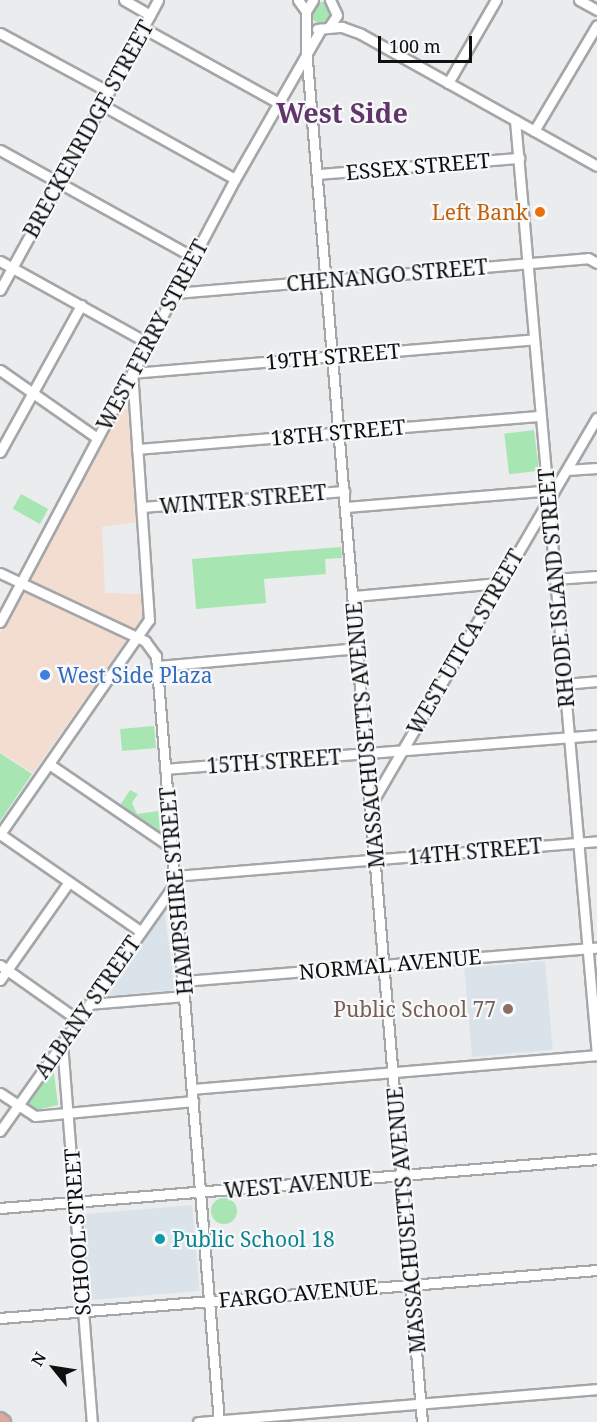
<!DOCTYPE html>
<html>
<head>
<meta charset="utf-8">
<style>
	body { margin:0 }
	#map { position:relative; width:597px; height:1422px; overflow:hidden; background:#eaeced; font-family:"Noto Serif",serif }
	div>[style] { position:absolute }
	.commercial>* { inset:0; background:#f3ddd0 }
	.built>* { inset:0; background:#dbe3ea; transform-origin:0 0 }
	.green>* { inset:0; background:#a7e6b2; transform-origin:0 0 }
	.round { border-radius:50% }
	.roads { filter:drop-shadow(2px 0 #a4a6a8) drop-shadow(-2px 0 #a4a6a8) drop-shadow(0 2px #a4a6a8) drop-shadow(0 -2px #a4a6a8) }
	.minor>* { height:9px; margin:-4.5px; padding:0 4.5px; transform-origin:4.5px; border-radius:4.5px; background:#fff }
	.major>* { height:12px; margin:-6px; padding:0 6px; transform-origin:6px; border-radius:6px; background:#dfa89a }
	.dots>* { width:16px; height:16px; translate:-50% -50%; box-sizing:border-box; border:3px solid #f7f9fb; border-radius:50% }
	span { translate:-50% -50%; white-space:nowrap; text-align:center; line-height:1.15; -webkit-text-stroke:4.5px #f7f9fb; paint-order:stroke }
	.street-label { font-size:21px; color:#0f1010 }
	.food-label { font-size:21px; color:#c56008 }
	.right { translate:-100% -50%; text-align:right }
	.shop-label { font-size:21px; color:#366cbe }
	.left { translate:0 -50%; text-align:left }
	.education-label { font-size:21px; color:#785e54 }
	.culture-label { font-size:21px; color:#0d838f }
	.district-label { font-size:27px; color:#61356a; font-weight:700 }
	.north { position:absolute; left:24px; top:1338px; width:60px; height:60px; -webkit-text-stroke:4px #f7f9fb; paint-order:stroke; rotate:300deg; font-size:16px; font-weight:700; line-height:24px; text-align:center; color:#0f1010 }
	.north::after { content:''; display:block; margin:auto; width:21px; height:27px; background:#0f1010; clip-path:polygon(50% 0,100% 100%,50% 72%,0 100%) }
	.scale { position:absolute; left:378px; top:36px; width:94px; height:27px; box-sizing:border-box; border:3px solid #0f1010; border-top:0; padding-left:8px; font-size:18px; line-height:21px; white-space:nowrap; color:#0f1010; -webkit-text-stroke:4px #f7f9fb; paint-order:stroke }
</style>
</head>
<body>
<div id="map">
	<div class="commercial">
		<div style="clip-path:polygon(121px 407px,128px 410px,137px 522px,102px 527px,105px 593px,143px 594px,146px 612px,33px 773px,0 752px,0 634px)"></div>
	</div>
	<div class="built">
		<div style="clip-path:polygon(164px 908px,175px 990px,105px 996px,105px 993px)"></div>
		<div style="left:545px;top:961px;width:89px;height:81px;rotate:85deg"></div>
		<div style="left:192px;top:1205px;width:86px;height:110px;rotate:85deg"></div>
	</div>
	<div class="green">
		<div class="round" style="left:311px;top:2px;width:22px;height:22px"></div>
		<div style="left:534px;top:430px;width:41px;height:30px;rotate:83deg"></div>
		<div style="left:21px;top:494px;width:31px;height:17px;rotate:29deg"></div>
		<div style="clip-path:polygon(341px 547px,342px 558px,325px 559px,326px 574px,264px 579px,266px 603px,196px 609px,192px 559px)"></div>
		<div style="left:154px;top:726px;width:22px;height:34px;rotate:85deg"></div>
		<div style="clip-path:polygon(0 753px,32px 774px,0 821px)"></div>
		<div style="clip-path:polygon(130px 790px,138px 794px,132px 803px,137px 814px,159px 811px,160px 834px,119px 807px)"></div>
		<div style="clip-path:polygon(53px 1065px,58px 1105px,36px 1110px,25px 1103px)"></div>
		<div class="round" style="left:211px;top:1198px;width:26px;height:26px"></div>
	</div>
	<div class="roads">
		<div class="minor">
			<div style="left:124px;top:0;width:30px;rotate:30deg"></div>
			<div style="left:298px;top:0;width:14px;rotate:54deg"></div>
			<div style="left:313px;top:0;width:13px;rotate:122deg"></div>
			<div style="left:306px;top:11px;width:38px;rotate:90deg"></div>
			<div style="left:306px;top:49px;width:1378px;rotate:85.17deg"></div>
			<div style="left:579px;top:0;width:21px;rotate:29deg"></div>
			<div style="left:329px;top:27px;width:14px;rotate:-56deg"></div>
			<div style="left:337px;top:15px;width:17px;rotate:-115deg"></div>
			<div style="left:143px;top:28px;width:153px;rotate:28.9deg"></div>
			<div style="left:317px;top:29px;width:25px;rotate:-5deg"></div>
			<div style="left:342px;top:27px;width:20px;rotate:20deg"></div>
			<div style="left:361px;top:34px;width:270px;rotate:29.2deg"></div>
			<div style="left:0;top:33px;width:124px;rotate:28.4deg"></div>
			<div style="left:448px;top:83px;width:96px;rotate:-60deg"></div>
			<div style="left:102px;top:105px;width:152px;rotate:29.1deg"></div>
			<div style="left:515px;top:120px;width:939px;rotate:84.99deg"></div>
			<div style="left:534px;top:131px;width:123px;rotate:-59.3deg"></div>
			<div style="left:0;top:150px;width:221px;rotate:29deg"></div>
			<div style="left:318px;top:174px;width:202px;rotate:-4.6deg"></div>
			<div style="left:0;top:261px;width:169px;rotate:29deg"></div>
			<div style="left:0;top:290px;width:330px;rotate:-61.4deg"></div>
			<div style="left:175px;top:293px;width:414px;rotate:-4.8deg"></div>
			<div style="left:588px;top:258px;width:10px;rotate:29deg"></div>
			<div style="left:0;top:370px;width:118px;rotate:35deg"></div>
			<div style="left:137px;top:449px;width:404px;rotate:-4.7deg"></div>
			<div style="left:0;top:452px;width:168px;rotate:-61.1deg"></div>
			<div style="left:567px;top:470px;width:30px;rotate:-4deg"></div>
			<div style="left:142px;top:507px;width:203px;rotate:-4.5deg"></div>
			<div style="left:346px;top:507px;width:196px;rotate:-4.7deg"></div>
			<div style="left:541px;top:491px;width:10px;rotate:29deg"></div>
			<div style="left:0;top:573px;width:160px;rotate:25.1deg"></div>
			<div style="left:145px;top:641px;width:19px;rotate:54deg"></div>
			<div style="left:156px;top:656px;width:769px;rotate:85.3deg"></div>
			<div style="left:554px;top:579px;width:43px;rotate:-4deg"></div>
			<div style="left:353px;top:596px;width:148px;rotate:-5.1deg"></div>
			<div style="left:0;top:622px;width:501px;rotate:-62.06deg"></div>
			<div style="left:235px;top:179px;width:173px;rotate:-60.2deg"></div>
			<div style="left:157px;top:666px;width:201px;rotate:-5.1deg"></div>
			<div style="left:564px;top:684px;width:33px;rotate:-5deg"></div>
			<div style="left:49px;top:764px;width:149px;rotate:34.3deg"></div>
			<div style="left:165px;top:769px;width:433px;rotate:-4.5deg"></div>
			<div style="left:371px;top:804px;width:447px;rotate:-59.7deg"></div>
			<div style="left:0;top:834px;width:261px;rotate:-55.2deg"></div>
			<div style="left:149px;top:620px;width:248px;rotate:-93.9deg"></div>
			<div style="left:132px;top:373px;width:403px;rotate:-4.8deg"></div>
			<div style="left:0;top:834px;width:170px;rotate:34.7deg"></div>
			<div style="left:174px;top:876px;width:424px;rotate:-4.7deg"></div>
			<div style="left:0;top:965px;width:95px;rotate:35.2deg"></div>
			<div style="left:0;top:980px;width:120px;rotate:-54.9deg"></div>
			<div style="left:183px;top:981px;width:415px;rotate:-4.6deg"></div>
			<div style="left:89px;top:1004px;width:95px;rotate:-4.8deg"></div>
			<div style="left:62px;top:1043px;width:380px;rotate:85.5deg"></div>
			<div style="left:192px;top:1089px;width:406px;rotate:-4.8deg"></div>
			<div style="left:0;top:1093px;width:42px;rotate:33.3deg"></div>
			<div style="left:35px;top:1116px;width:159px;rotate:-5.4deg"></div>
			<div style="left:0;top:1131px;width:303px;rotate:-54.7deg"></div>
			<div style="left:0;top:1208px;width:599px;rotate:-4.69deg"></div>
			<div style="left:0;top:1318px;width:599px;rotate:-4.6deg"></div>
			<div style="left:198px;top:1422px;width:400px;rotate:-4.7deg"></div>
		</div>
		<div class="major">
			<div style="left:0;top:1419px;width:5px;rotate:37deg"></div>
		</div>
	</div>
	<div class="dots">
		<div style="left:540px;top:212px;background:#e8710a"></div>
		<div style="left:45px;top:675px;background:#3f7fe0"></div>
		<div style="left:508px;top:1009px;background:#8d6e63"></div>
		<div style="left:160px;top:1239px;background:#0f9aa8"></div>
	</div>
	<div class="street-label">
		<span style="left:88px;top:129px;rotate:-61deg">BRECKENRIDGE STREET</span>
		<span style="left:418px;top:166px;rotate:-5deg">ESSEX STREET</span>
		<span style="left:387px;top:275px;rotate:-5deg">CHENANGO STREET</span>
		<span style="left:152px;top:335px;rotate:-62deg">WEST FERRY STREET</span>
		<span style="left:333px;top:356px;rotate:-5deg">19TH STREET</span>
		<span style="left:338px;top:432px;rotate:-5deg">18TH STREET</span>
		<span style="left:243px;top:499px;rotate:-5deg">WINTER STREET</span>
		<span style="left:556px;top:588px;rotate:-95deg">RHODE ISLAND STREET</span>
		<span style="left:465px;top:642px;rotate:-60deg">WEST UTICA STREET</span>
		<span style="left:365px;top:735px;rotate:-95deg">MASSACHUSETTS AVENUE</span>
		<span style="left:274px;top:761px;rotate:-4deg">15TH STREET</span>
		<span style="left:475px;top:851px;rotate:-5deg">14TH STREET</span>
		<span style="left:176px;top:891px;rotate:-95deg">HAMPSHIRE STREET</span>
		<span style="left:390px;top:964px;rotate:-5deg">NORMAL AVENUE</span>
		<span style="left:87px;top:1007px;rotate:-55deg">ALBANY STREET</span>
		<span style="left:298px;top:1184px;rotate:-5deg">WEST AVENUE</span>
		<span style="left:406px;top:1220px;rotate:-95deg">MASSACHUSETTS AVENUE</span>
		<span style="left:77px;top:1232px;rotate:-94deg">SCHOOL STREET</span>
		<span style="left:298px;top:1293px;rotate:-5deg">FARGO AVENUE</span>
	</div>
	<div class="food-label">
		<span class="right" style="left:528px;top:212px">Left Bank</span>
	</div>
	<div class="shop-label">
		<span class="left" style="left:57px;top:675px">West Side Plaza</span>
	</div>
	<div class="education-label">
		<span class="right" style="left:496px;top:1009px">Public School 77</span>
	</div>
	<div class="culture-label">
		<span class="left" style="left:172px;top:1239px">Public School 18</span>
	</div>
	<div class="district-label">
		<span style="left:342px;top:113px">West Side</span>
	</div>
	<div class="north">N</div>
	<div class="scale">100 m</div>
</div>
</body>
</html>
